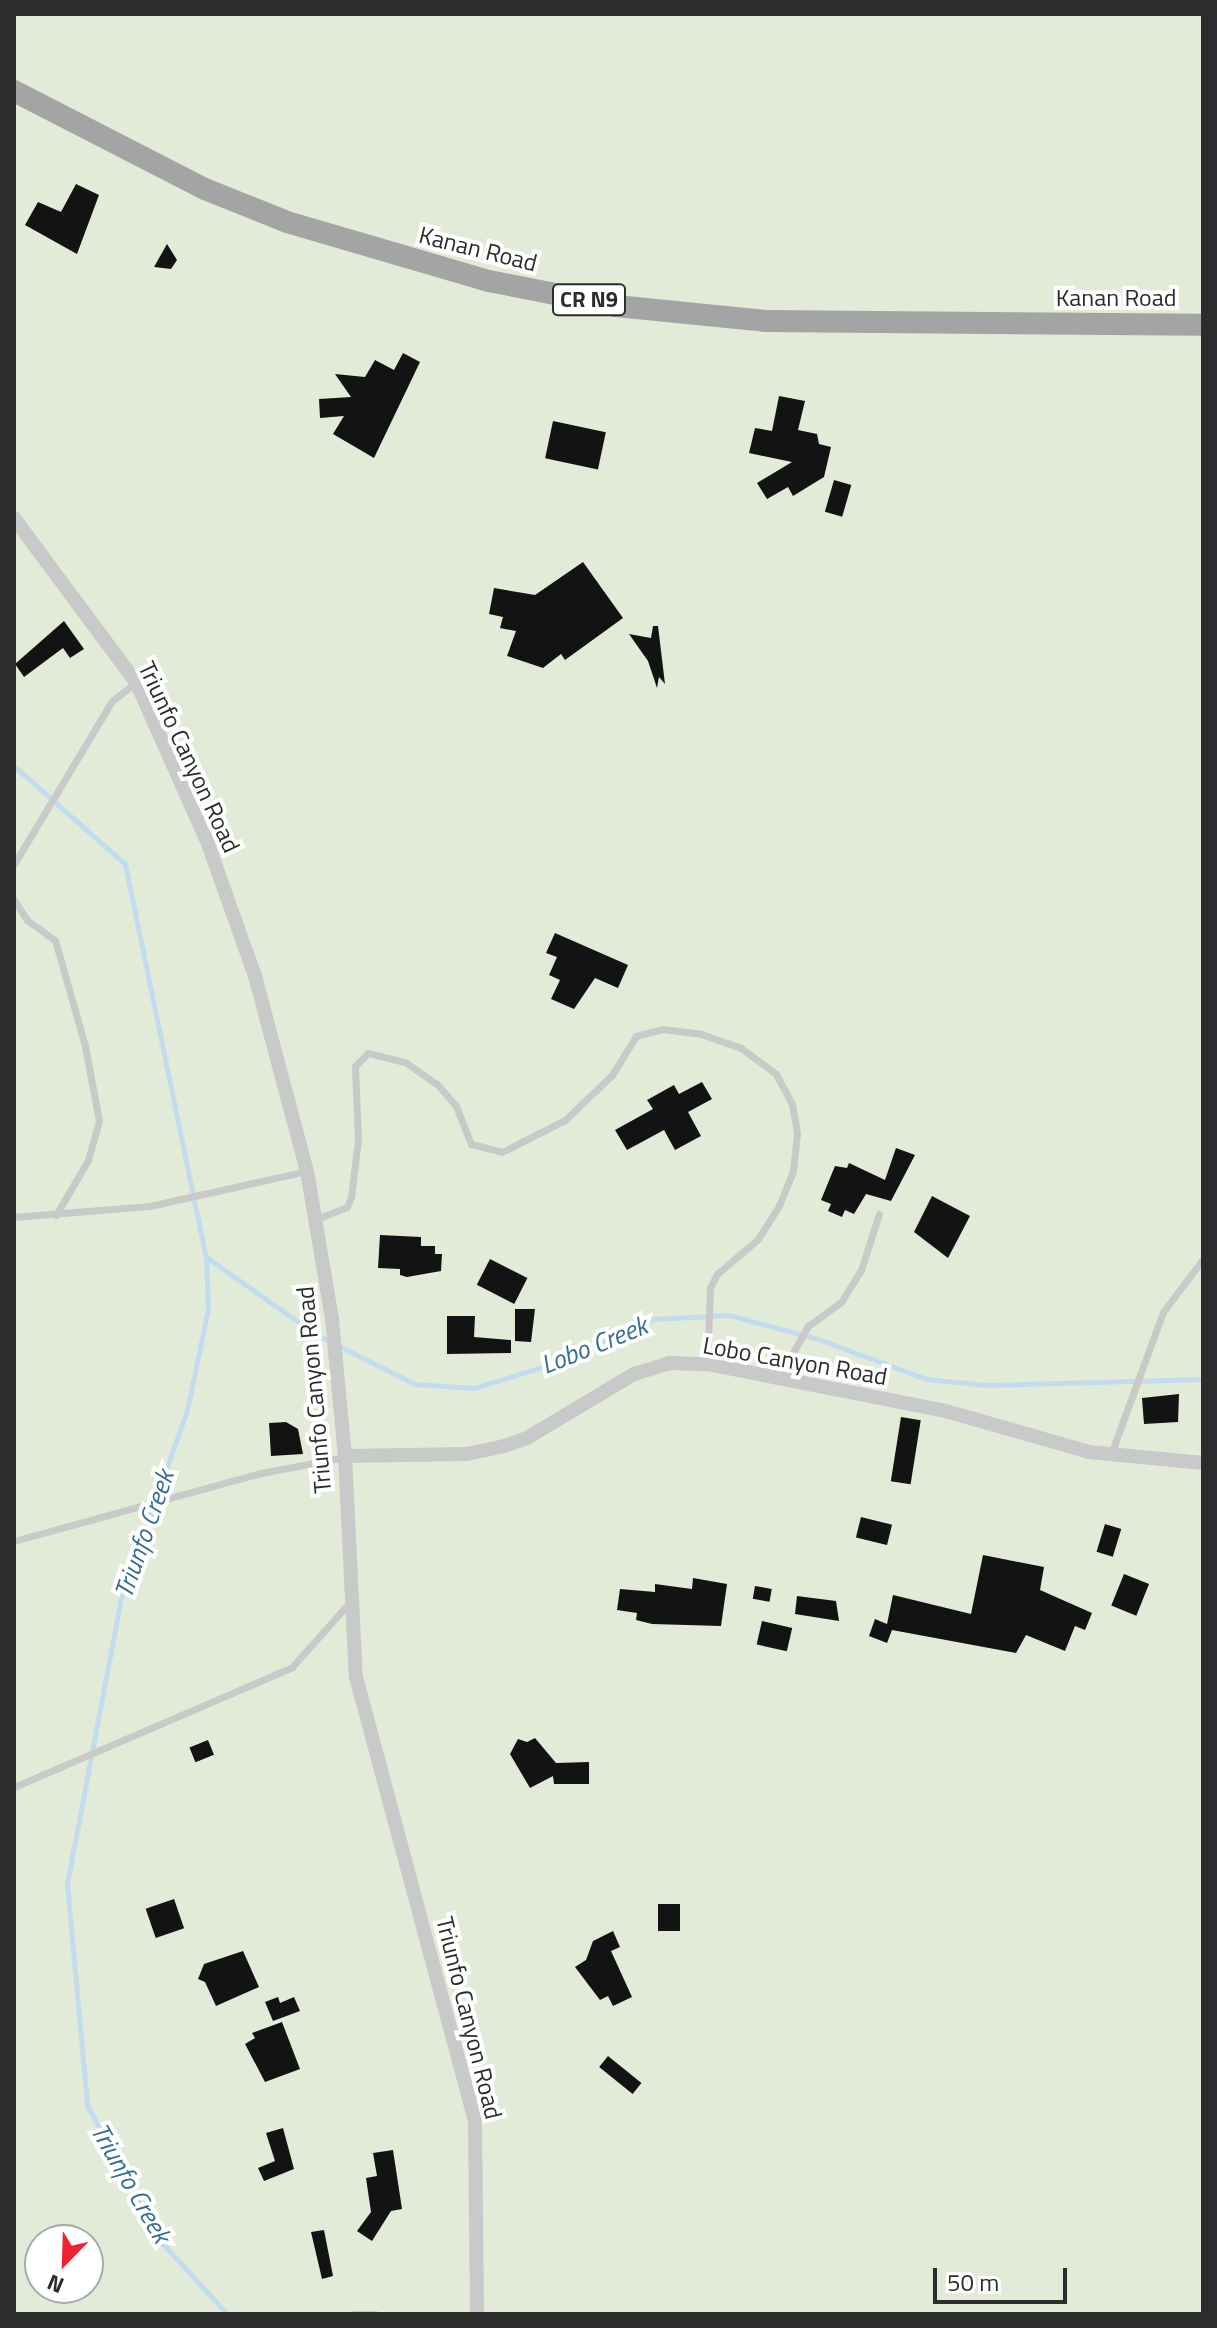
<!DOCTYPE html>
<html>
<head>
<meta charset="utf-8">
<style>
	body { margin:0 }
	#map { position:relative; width:1217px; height:2328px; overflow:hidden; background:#fff; font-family:"Titillium Web",sans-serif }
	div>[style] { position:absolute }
	.green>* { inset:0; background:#e2ebd8 }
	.stream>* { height:5px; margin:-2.5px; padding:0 2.5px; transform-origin:2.5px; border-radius:2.5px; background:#c3dced }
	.building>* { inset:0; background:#131313; transform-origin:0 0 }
	.lane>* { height:7px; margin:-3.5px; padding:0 3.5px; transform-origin:3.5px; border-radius:3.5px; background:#c9c9c9 }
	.street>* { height:14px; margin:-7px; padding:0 7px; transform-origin:7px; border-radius:7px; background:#c9c9c9 }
	.primary>* { height:22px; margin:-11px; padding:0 11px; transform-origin:11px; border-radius:11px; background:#a4a4a4 }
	span { translate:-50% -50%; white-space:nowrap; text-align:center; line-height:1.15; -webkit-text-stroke:8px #fff; paint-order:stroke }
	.shield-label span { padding:2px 6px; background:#fff; border:2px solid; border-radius:6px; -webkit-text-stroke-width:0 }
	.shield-label { font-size:22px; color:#2c2c2c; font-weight:700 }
	.street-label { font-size:24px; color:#2c2c2c }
	.water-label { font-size:26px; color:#366e93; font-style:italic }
	.frame { position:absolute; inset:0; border:16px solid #2c2c2c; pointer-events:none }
	.north { position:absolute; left:24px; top:2224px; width:80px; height:80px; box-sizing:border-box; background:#fff; border:2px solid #ababab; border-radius:50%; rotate:203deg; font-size:22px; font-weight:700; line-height:32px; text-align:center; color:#2c2c2c }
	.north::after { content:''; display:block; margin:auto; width:28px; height:36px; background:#f02230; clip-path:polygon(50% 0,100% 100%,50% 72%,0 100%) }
	.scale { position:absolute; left:933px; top:2268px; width:134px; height:36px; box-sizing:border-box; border:4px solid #2c2c2c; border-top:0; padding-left:10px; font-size:24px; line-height:28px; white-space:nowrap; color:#2c2c2c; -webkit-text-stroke:6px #fff; paint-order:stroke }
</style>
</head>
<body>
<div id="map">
	<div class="green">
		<div style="clip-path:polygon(evenodd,14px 14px,1203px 14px,1203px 2314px,14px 2314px,14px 14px,40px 2240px,88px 2240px,88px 2288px,40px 2288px,40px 2240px)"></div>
	</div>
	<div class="stream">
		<div style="left:14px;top:766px;width:148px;rotate:41.4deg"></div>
		<div style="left:125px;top:864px;width:401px;rotate:78.4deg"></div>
		<div style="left:206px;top:1257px;width:52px;rotate:87.8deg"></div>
		<div style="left:208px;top:1309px;width:103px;rotate:101.7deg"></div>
		<div style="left:187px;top:1410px;width:199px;rotate:109.3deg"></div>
		<div style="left:121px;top:1598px;width:291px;rotate:100.7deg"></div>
		<div style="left:67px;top:1884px;width:222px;rotate:84.8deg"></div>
		<div style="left:87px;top:2105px;width:148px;rotate:62.2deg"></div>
		<div style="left:156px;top:2236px;width:105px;rotate:47.7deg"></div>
		<div style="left:206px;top:1257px;width:136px;rotate:35.1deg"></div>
		<div style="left:317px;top:1335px;width:110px;rotate:26.6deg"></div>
		<div style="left:415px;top:1384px;width:59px;rotate:3.9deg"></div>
		<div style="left:474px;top:1388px;width:95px;rotate:-17.1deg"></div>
		<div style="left:565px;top:1360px;width:97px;rotate:-25deg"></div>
		<div style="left:653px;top:1319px;width:76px;rotate:-3deg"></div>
		<div style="left:729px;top:1315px;width:92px;rotate:15.1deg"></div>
		<div style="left:818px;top:1339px;width:115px;rotate:20.3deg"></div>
		<div style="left:926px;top:1379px;width:61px;rotate:5.6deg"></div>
		<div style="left:987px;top:1385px;width:216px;rotate:-1.6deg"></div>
	</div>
	<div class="building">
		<div style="clip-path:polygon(76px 184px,99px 195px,77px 254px,25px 225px,38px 202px,61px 212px)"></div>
		<div style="clip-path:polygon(167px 244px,177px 260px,171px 269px,154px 267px)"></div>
		<div style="clip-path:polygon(403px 353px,420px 362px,374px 458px,333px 434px,344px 416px,320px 418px,319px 399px,351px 397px,335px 374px,365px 377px,375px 360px,394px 370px)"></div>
		<div style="clip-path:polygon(779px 396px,805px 401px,798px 430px,817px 434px,819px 444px,831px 447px,824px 477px,793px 496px,788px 487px,767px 499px,757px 483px,792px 462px,749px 453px,755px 428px,772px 431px)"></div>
		<div style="left:553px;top:421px;width:54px;height:38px;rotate:12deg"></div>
		<div style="left:834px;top:480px;width:18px;height:33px;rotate:16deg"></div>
		<div style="clip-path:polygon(583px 562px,623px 618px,565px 660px,561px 654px,543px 668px,507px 656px,516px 631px,500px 628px,503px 617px,489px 614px,494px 588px,535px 595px)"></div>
		<div style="clip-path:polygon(64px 621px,84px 649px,70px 658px,63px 648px,24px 677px,15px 664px)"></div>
		<div style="clip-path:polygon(653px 626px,658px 626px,665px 684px,659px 677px,657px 688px,648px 661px,629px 634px,651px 638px)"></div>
		<div style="clip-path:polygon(555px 933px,628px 965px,618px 988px,595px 978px,574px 1009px,551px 999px,560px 980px,549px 975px,557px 957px,546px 953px)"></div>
		<div style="clip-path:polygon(702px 1082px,712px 1099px,688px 1112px,701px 1136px,675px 1150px,664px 1130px,627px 1150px,615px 1130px,653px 1109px,647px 1100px,674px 1085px,679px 1094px)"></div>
		<div style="clip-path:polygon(896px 1148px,915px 1155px,891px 1201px,866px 1194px,854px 1214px,845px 1210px,842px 1217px,828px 1211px,831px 1204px,821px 1200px,835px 1166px,847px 1168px,849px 1163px,885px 1180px)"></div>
		<div style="clip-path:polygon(932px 1196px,970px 1216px,948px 1258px,914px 1232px)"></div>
		<div style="clip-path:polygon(380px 1235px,421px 1237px,421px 1246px,435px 1246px,435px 1254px,442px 1254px,441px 1271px,407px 1277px,400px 1275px,400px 1269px,378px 1268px)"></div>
		<div style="left:490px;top:1259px;width:42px;height:29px;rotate:27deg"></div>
		<div style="clip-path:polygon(515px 1309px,535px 1309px,531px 1342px,515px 1341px)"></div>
		<div style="clip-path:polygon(447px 1316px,475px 1316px,474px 1337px,511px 1340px,511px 1353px,447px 1354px)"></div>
		<div style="clip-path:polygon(1179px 1394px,1178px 1422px,1144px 1424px,1142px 1398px)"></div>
		<div style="left:901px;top:1417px;width:20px;height:65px;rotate:9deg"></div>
		<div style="clip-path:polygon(286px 1422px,298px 1429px,303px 1454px,271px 1456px,269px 1423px)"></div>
		<div style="left:861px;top:1517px;width:32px;height:21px;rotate:14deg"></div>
		<div style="left:1105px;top:1524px;width:17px;height:29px;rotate:17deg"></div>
		<div style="clip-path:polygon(983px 1555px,1044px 1567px,1040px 1590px,1092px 1613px,1085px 1630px,1075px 1626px,1065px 1651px,1026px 1635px,1016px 1653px,892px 1630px,887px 1643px,869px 1636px,875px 1619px,887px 1624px,893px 1595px,971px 1614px)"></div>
		<div style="left:1124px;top:1574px;width:27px;height:34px;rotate:22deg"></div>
		<div style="clip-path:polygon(693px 1578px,727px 1584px,721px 1626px,652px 1624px,636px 1620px,637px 1613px,617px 1610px,620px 1589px,655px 1592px,655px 1584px,692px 1589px)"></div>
		<div style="left:755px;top:1586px;width:17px;height:13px;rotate:10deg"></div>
		<div style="clip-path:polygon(797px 1596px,836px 1601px,839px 1621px,795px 1614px)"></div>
		<div style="left:762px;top:1621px;width:31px;height:24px;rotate:13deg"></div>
		<div style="clip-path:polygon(535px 1738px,556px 1763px,589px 1762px,589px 1784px,554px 1784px,553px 1776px,530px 1788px,510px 1754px,518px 1739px,527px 1742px)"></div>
		<div style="left:208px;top:1740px;width:16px;height:20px;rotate:68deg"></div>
		<div style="left:174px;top:1899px;width:31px;height:30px;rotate:71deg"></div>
		<div style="left:658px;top:1904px;width:22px;height:27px"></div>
		<div style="clip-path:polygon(613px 1931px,620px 1947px,611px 1951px,632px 1997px,613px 2006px,608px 1996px,600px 2000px,575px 1967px,586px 1960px,593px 1941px)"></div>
		<div style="clip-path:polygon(243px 1951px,259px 1987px,216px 2006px,205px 1982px,198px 1979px,204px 1964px)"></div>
		<div style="clip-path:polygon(278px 1997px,280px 2003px,294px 1997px,300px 2011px,273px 2021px,265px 2002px)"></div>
		<div style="clip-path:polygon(282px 2022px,300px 2069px,265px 2082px,245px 2044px,255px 2038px,252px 2033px)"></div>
		<div style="left:608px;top:2056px;width:43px;height:14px;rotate:39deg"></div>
		<div style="clip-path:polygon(283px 2128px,294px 2169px,264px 2181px,258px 2168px,275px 2161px,266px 2133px)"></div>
		<div style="clip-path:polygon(393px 2150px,402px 2209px,391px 2211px,372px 2241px,357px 2231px,371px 2212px,366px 2178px,377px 2176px,373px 2153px)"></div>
		<div style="clip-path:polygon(324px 2230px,333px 2276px,322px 2279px,311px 2232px)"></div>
	</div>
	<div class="lane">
		<div style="left:14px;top:864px;width:190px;rotate:-59deg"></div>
		<div style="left:112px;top:701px;width:31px;rotate:-38deg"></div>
		<div style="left:14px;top:900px;width:24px;rotate:57deg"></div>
		<div style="left:27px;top:920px;width:34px;rotate:36deg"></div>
		<div style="left:55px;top:940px;width:110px;rotate:74.2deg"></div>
		<div style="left:85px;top:1046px;width:76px;rotate:79.4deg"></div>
		<div style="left:99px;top:1121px;width:41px;rotate:105.8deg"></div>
		<div style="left:88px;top:1160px;width:64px;rotate:120.2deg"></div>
		<div style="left:14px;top:1217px;width:136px;rotate:-4.6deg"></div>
		<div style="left:150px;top:1206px;width:161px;rotate:-12.6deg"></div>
		<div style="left:317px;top:1219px;width:32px;rotate:-22deg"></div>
		<div style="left:347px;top:1207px;width:11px;rotate:-68deg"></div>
		<div style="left:351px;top:1197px;width:58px;rotate:-83.1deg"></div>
		<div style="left:358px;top:1139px;width:73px;rotate:-92.4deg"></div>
		<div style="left:355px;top:1066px;width:18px;rotate:-45deg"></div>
		<div style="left:368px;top:1053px;width:38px;rotate:14deg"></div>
		<div style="left:405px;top:1062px;width:39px;rotate:35deg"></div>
		<div style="left:437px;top:1084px;width:29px;rotate:49deg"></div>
		<div style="left:456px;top:1106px;width:41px;rotate:68.5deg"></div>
		<div style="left:471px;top:1144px;width:32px;rotate:14deg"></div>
		<div style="left:502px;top:1152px;width:71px;rotate:-26.9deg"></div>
		<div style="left:565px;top:1120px;width:65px;rotate:-43.8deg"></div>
		<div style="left:612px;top:1075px;width:46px;rotate:-58.4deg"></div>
		<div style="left:636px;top:1036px;width:27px;rotate:-15deg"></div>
		<div style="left:662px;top:1029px;width:39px;rotate:7deg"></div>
		<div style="left:701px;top:1034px;width:42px;rotate:19.3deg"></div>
		<div style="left:741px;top:1048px;width:44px;rotate:36.6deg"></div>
		<div style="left:776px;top:1074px;width:34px;rotate:62deg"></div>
		<div style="left:792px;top:1104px;width:29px;rotate:80deg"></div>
		<div style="left:797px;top:1133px;width:38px;rotate:96deg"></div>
		<div style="left:793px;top:1171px;width:35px;rotate:112deg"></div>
		<div style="left:780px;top:1204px;width:41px;rotate:122.2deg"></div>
		<div style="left:758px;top:1239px;width:54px;rotate:139.5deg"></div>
		<div style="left:717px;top:1274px;width:16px;rotate:117deg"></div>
		<div style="left:710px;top:1288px;width:76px;rotate:92.3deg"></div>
		<div style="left:779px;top:1378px;width:60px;rotate:-60.9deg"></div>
		<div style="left:808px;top:1326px;width:41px;rotate:-36deg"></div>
		<div style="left:841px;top:1302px;width:38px;rotate:-58deg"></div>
		<div style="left:861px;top:1270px;width:59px;rotate:-72.2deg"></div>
		<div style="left:1111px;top:1454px;width:151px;rotate:-69.9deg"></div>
		<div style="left:1163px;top:1312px;width:66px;rotate:-53deg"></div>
		<div style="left:14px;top:1541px;width:256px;rotate:-15.4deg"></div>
		<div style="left:261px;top:1473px;width:86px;rotate:-10.8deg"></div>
		<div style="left:14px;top:1787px;width:303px;rotate:-23.3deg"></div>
		<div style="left:292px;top:1667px;width:86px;rotate:-48.3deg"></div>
		<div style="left:353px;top:2314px;width:22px"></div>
	</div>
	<div class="street">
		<div style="left:14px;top:518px;width:204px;rotate:53.4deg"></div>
		<div style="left:136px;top:682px;width:177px;rotate:66deg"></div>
		<div style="left:208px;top:844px;width:140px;rotate:70.4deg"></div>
		<div style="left:255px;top:976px;width:202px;rotate:75.1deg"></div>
		<div style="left:307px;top:1171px;width:150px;rotate:80.4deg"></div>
		<div style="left:332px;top:1319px;width:138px;rotate:84.6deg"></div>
		<div style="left:345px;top:1456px;width:221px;rotate:87.2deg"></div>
		<div style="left:356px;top:1677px;width:459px;rotate:75deg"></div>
		<div style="left:475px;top:2120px;width:194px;rotate:89.4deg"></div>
		<div style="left:345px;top:1456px;width:122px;rotate:-0.9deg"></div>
		<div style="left:467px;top:1454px;width:35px;rotate:-12deg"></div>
		<div style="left:501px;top:1447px;width:28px;rotate:-19deg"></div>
		<div style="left:527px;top:1438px;width:125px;rotate:-30.9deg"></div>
		<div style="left:634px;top:1374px;width:37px;rotate:-17deg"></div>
		<div style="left:669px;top:1363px;width:38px;rotate:2deg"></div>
		<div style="left:707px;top:1364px;width:239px;rotate:11.1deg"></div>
		<div style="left:942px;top:1410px;width:153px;rotate:15.9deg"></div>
		<div style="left:1089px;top:1452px;width:115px;rotate:5.5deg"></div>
	</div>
	<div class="primary">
		<div style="left:14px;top:91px;width:215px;rotate:27.2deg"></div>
		<div style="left:205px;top:189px;width:88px;rotate:21.9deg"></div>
		<div style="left:287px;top:222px;width:210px;rotate:16.3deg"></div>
		<div style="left:489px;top:281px;width:129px;rotate:11.1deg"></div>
		<div style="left:616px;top:306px;width:150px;rotate:5.7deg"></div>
		<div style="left:765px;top:321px;width:438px;rotate:0.5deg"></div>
	</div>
	<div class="shield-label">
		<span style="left:589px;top:300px">CR N9</span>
	</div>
	<div class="street-label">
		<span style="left:478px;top:249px;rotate:14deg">Kanan Road</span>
		<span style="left:1116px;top:298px">Kanan Road</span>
		<span style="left:189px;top:757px;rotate:65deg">Triunfo Canyon Road</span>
		<span style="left:795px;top:1361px;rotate:10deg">Lobo Canyon Road</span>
		<span style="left:314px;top:1390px;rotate:-95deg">Triunfo Canyon Road</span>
		<span style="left:469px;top:2018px;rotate:76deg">Triunfo Canyon Road</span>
	</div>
	<div class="water-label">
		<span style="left:594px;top:1345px;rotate:-22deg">Lobo Creek</span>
		<span style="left:144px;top:1534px;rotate:-71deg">Triunfo Creek</span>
		<span style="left:131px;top:2183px;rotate:60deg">Triunfo Creek</span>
	</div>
	<div class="frame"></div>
	<div class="north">N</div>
	<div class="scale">50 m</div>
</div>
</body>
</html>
